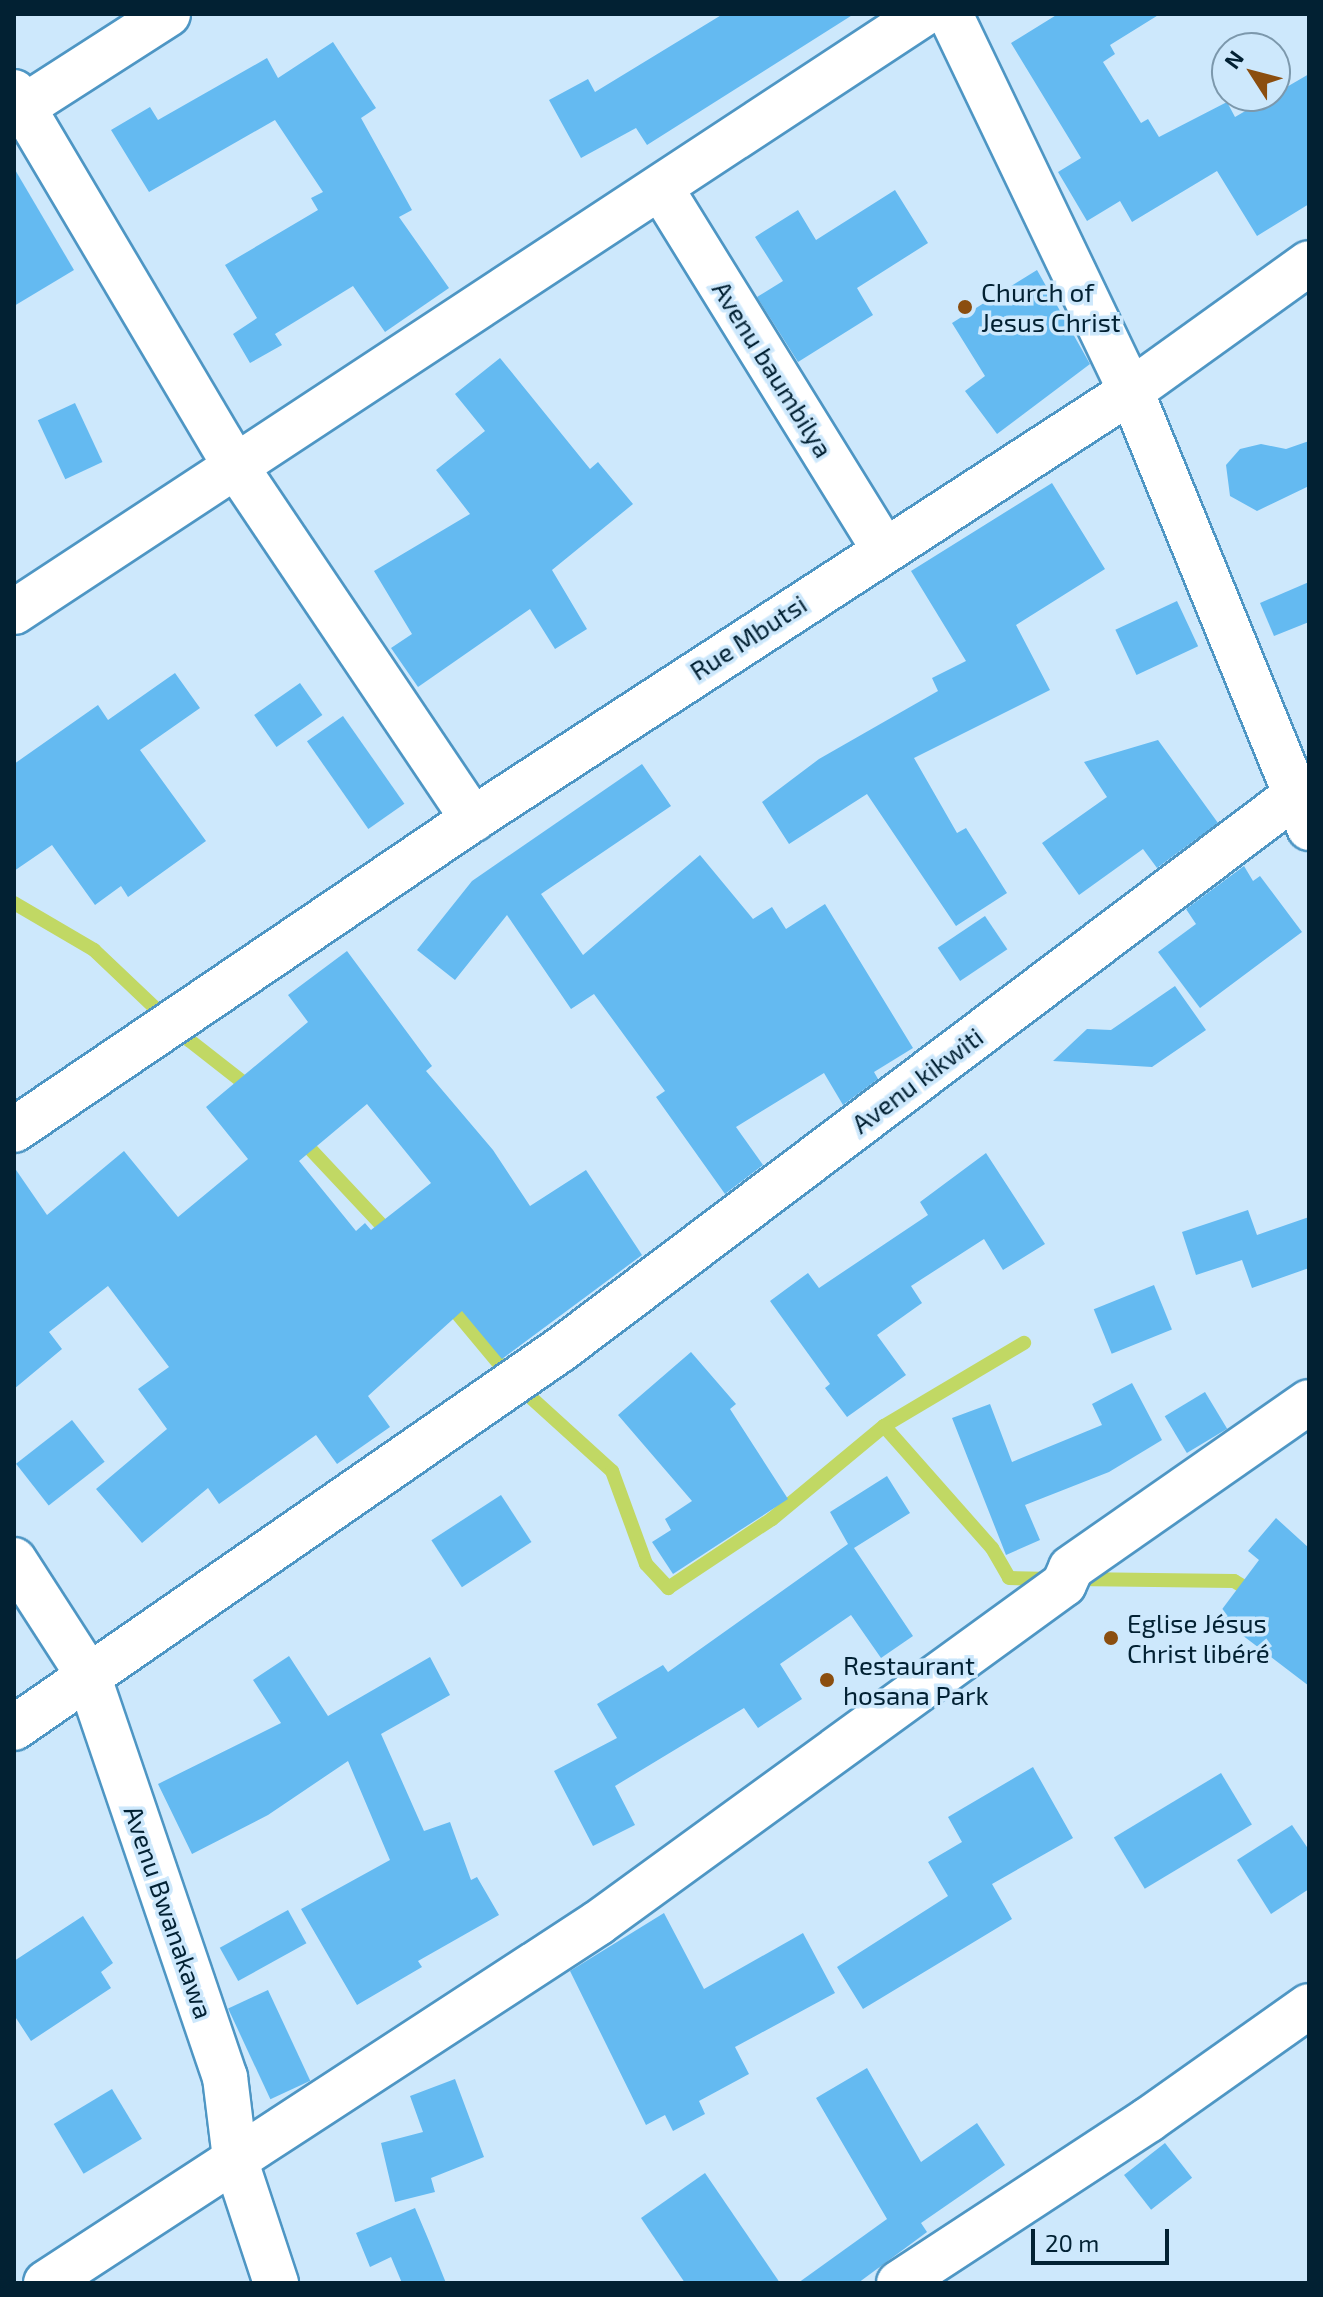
<!DOCTYPE html>
<html>
<head>
<meta charset="utf-8">
<style>
	body { margin:0 }
	#map { position:relative; width:1323px; height:2297px; overflow:hidden; background:#cde8fc; font-family:"Exo 2",sans-serif }
	div>[style] { position:absolute }
	.stream>* { height:14px; margin:-7px; padding:0 7px; transform-origin:7px; border-radius:7px; background:#c1d864 }
	.building>* { inset:0; background:#64baf1; transform-origin:0 0 }
	.roads { filter:drop-shadow(2px 0 #4e96c4) drop-shadow(-2px 0 #4e96c4) drop-shadow(0 2px #4e96c4) drop-shadow(0 -2px #4e96c4) }
	.minor>* { height:44px; margin:-22px; padding:0 22px; transform-origin:22px; border-radius:22px; background:#fff }
	.dots>* { width:22px; height:22px; translate:-50% -50%; box-sizing:border-box; border:4px solid #cde8fc; border-radius:50% }
	span { translate:-50% -50%; white-space:nowrap; text-align:center; line-height:1.15; -webkit-text-stroke:7px #cde8fc; paint-order:stroke }
	.poi-label { font-size:26px; color:#022133 }
	.left { translate:0 -50%; text-align:left }
	.street-label { font-size:26px; color:#022133 }
	.frame { position:absolute; inset:0; border:16px solid #022133; pointer-events:none }
	.north { position:absolute; left:1211px; top:32px; width:80px; height:80px; box-sizing:border-box; background:#cde8fc; border:2px solid #7c98ac; border-radius:50%; rotate:306deg; font-size:22px; font-weight:700; line-height:32px; text-align:center; color:#022133 }
	.north::after { content:''; display:block; margin:auto; width:28px; height:36px; background:#8b4e0f; clip-path:polygon(50% 0,100% 100%,50% 72%,0 100%) }
	.scale { position:absolute; left:1031px; top:2229px; width:138px; height:36px; box-sizing:border-box; border:4px solid #022133; border-top:0; padding-left:10px; font-size:24px; line-height:28px; white-space:nowrap; color:#022133; -webkit-text-stroke:6px #cde8fc; paint-order:stroke }
</style>
</head>
<body>
<div id="map">
	<div class="stream">
		<div style="left:14px;top:903px;width:93px;rotate:30.4deg"></div>
		<div style="left:94px;top:950px;width:131px;rotate:43.5deg"></div>
		<div style="left:189px;top:1040px;width:81px;rotate:38deg"></div>
		<div style="left:299px;top:1137px;width:134px;rotate:46.8deg"></div>
		<div style="left:446px;top:1300px;width:109px;rotate:50.2deg"></div>
		<div style="left:516px;top:1384px;width:130px;rotate:42.2deg"></div>
		<div style="left:612px;top:1471px;width:99px;rotate:69.9deg"></div>
		<div style="left:646px;top:1564px;width:33px;rotate:47deg"></div>
		<div style="left:668px;top:1588px;width:125px;rotate:-33.6deg"></div>
		<div style="left:772px;top:1519px;width:146px;rotate:-39.7deg"></div>
		<div style="left:884px;top:1426px;width:163px;rotate:-30.7deg"></div>
		<div style="left:884px;top:1426px;width:163px;rotate:48.5deg"></div>
		<div style="left:992px;top:1548px;width:34px;rotate:60deg"></div>
		<div style="left:1009px;top:1578px;width:45px;rotate:1.3deg"></div>
		<div style="left:1074px;top:1579px;width:160px;rotate:0.7deg"></div>
		<div style="left:1234px;top:1581px;width:23px;rotate:31deg"></div>
	</div>
	<div class="building">
		<div style="clip-path:polygon(723px 14px,854px 14px,647px 145px,636px 128px,581px 158px,549px 100px,588px 79px,595px 92px)"></div>
		<div style="clip-path:polygon(1058px 14px,1160px 14px,1110px 45px,1115px 54px,1103px 62px,1141px 123px,1148px 119px,1159px 137px,1227px 102px,1235px 117px,1309px 74px,1309px 204px,1257px 236px,1217px 171px,1132px 222px,1120px 201px,1087px 221px,1058px 172px,1081px 158px,1011px 43px)"></div>
		<div style="clip-path:polygon(333px 42px,376px 108px,361px 118px,412px 210px,399px 217px,449px 288px,385px 332px,353px 286px,275px 334px,282px 345px,250px 363px,233px 334px,257px 318px,225px 265px,318px 210px,311px 198px,323px 192px,275px 120px,149px 192px,111px 130px,150px 107px,158px 120px,267px 58px,278px 78px)"></div>
		<div style="clip-path:polygon(14px 168px,74px 270px,14px 306px)"></div>
		<div style="clip-path:polygon(895px 190px,928px 243px,857px 288px,873px 315px,798px 362px,757px 297px,783px 281px,755px 237px,798px 210px,816px 240px)"></div>
		<div style="clip-path:polygon(1037px 270px,1090px 364px,997px 434px,965px 391px,985px 376px,952px 323px)"></div>
		<div style="clip-path:polygon(500px 358px,590px 469px,598px 462px,633px 504px,552px 570px,587px 629px,555px 649px,530px 609px,418px 687px,391px 648px,412px 634px,374px 571px,470px 514px,436px 470px,485px 431px,455px 394px)"></div>
		<div style="left:75px;top:403px;width:65px;height:41px;rotate:65deg"></div>
		<div style="clip-path:polygon(1309px 441px,1309px 486px,1257px 511px,1230px 496px,1226px 465px,1240px 449px,1261px 444px,1286px 449px)"></div>
		<div style="clip-path:polygon(1052px 483px,1105px 569px,1016px 625px,1050px 690px,914px 758px,957px 833px,966px 828px,1007px 893px,956px 926px,867px 794px,789px 844px,762px 802px,819px 759px,938px 691px,932px 678px,966px 661px,911px 571px)"></div>
		<div style="clip-path:polygon(1309px 582px,1309px 622px,1274px 636px,1260px 603px)"></div>
		<div style="left:1177px;top:601px;width:50px;height:68px;rotate:65deg"></div>
		<div style="clip-path:polygon(175px 673px,200px 708px,140px 750px,206px 841px,128px 897px,121px 886px,95px 905px,52px 845px,14px 871px,14px 764px,98px 705px,108px 720px)"></div>
		<div style="left:300px;top:683px;width:39px;height:56px;rotate:55deg"></div>
		<div style="left:343px;top:716px;width:107px;height:44px;rotate:55deg"></div>
		<div style="clip-path:polygon(1158px 740px,1218px 823px,1157px 868px,1143px 849px,1079px 895px,1042px 843px,1107px 797px,1084px 762px)"></div>
		<div style="clip-path:polygon(642px 764px,671px 806px,541px 894px,583px 955px,700px 855px,753px 919px,772px 907px,786px 929px,825px 904px,913px 1048px,874px 1072px,878px 1079px,843px 1105px,824px 1073px,736px 1127px,763px 1165px,725px 1194px,656px 1097px,665px 1091px,594px 994px,571px 1009px,507px 915px,455px 980px,417px 950px,472px 881px)"></div>
		<div style="clip-path:polygon(1244px 866px,1253px 881px,1260px 876px,1302px 932px,1200px 1008px,1158px 952px,1196px 924px,1186px 909px)"></div>
		<div style="left:985px;top:916px;width:40px;height:57px;rotate:56deg"></div>
		<div style="clip-path:polygon(evenodd,347px 951px,432px 1066px,426px 1071px,493px 1150px,530px 1206px,586px 1170px,642px 1255px,502px 1359px,462px 1311px,368px 1396px,390px 1427px,337px 1464px,316px 1435px,219px 1504px,208px 1488px,142px 1543px,96px 1489px,167px 1429px,138px 1389px,169px 1367px,108px 1286px,49px 1332px,62px 1349px,14px 1389px,14px 1167px,47px 1215px,124px 1151px,178px 1217px,248px 1159px,206px 1107px,308px 1022px,288px 995px,347px 951px,367px 1104px,431px 1183px,371px 1230px,365px 1223px,356px 1231px,299px 1161px,367px 1104px)"></div>
		<div style="clip-path:polygon(1175px 986px,1206px 1030px,1152px 1067px,1053px 1061px,1087px 1029px,1111px 1030px)"></div>
		<div style="clip-path:polygon(986px 1153px,1045px 1244px,1003px 1270px,984px 1239px,911px 1286px,922px 1303px,877px 1335px,906px 1375px,847px 1417px,825px 1388px,830px 1384px,770px 1301px,808px 1273px,819px 1288px,928px 1215px,920px 1202px)"></div>
		<div style="clip-path:polygon(1248px 1210px,1257px 1235px,1309px 1217px,1309px 1268px,1252px 1288px,1242px 1260px,1196px 1275px,1182px 1232px)"></div>
		<div style="left:1154px;top:1285px;width:48px;height:65px;rotate:68deg"></div>
		<div style="clip-path:polygon(691px 1352px,736px 1404px,730px 1409px,788px 1499px,673px 1574px,652px 1542px,671px 1530px,665px 1519px,692px 1501px,618px 1415px)"></div>
		<div style="clip-path:polygon(1132px 1383px,1162px 1440px,1109px 1472px,1025px 1505px,1040px 1540px,1006px 1555px,952px 1418px,990px 1404px,1012px 1462px,1102px 1425px,1092px 1404px)"></div>
		<div style="left:1205px;top:1392px;width:43px;height:47px;rotate:59deg"></div>
		<div style="left:72px;top:1420px;width:53px;height:71px;rotate:52deg"></div>
		<div style="clip-path:polygon(887px 1476px,910px 1513px,854px 1548px,913px 1636px,881px 1658px,851px 1615px,780px 1664px,802px 1699px,758px 1728px,744px 1708px,615px 1786px,635px 1825px,593px 1846px,554px 1771px,617px 1738px,597px 1704px,663px 1665px,668px 1672px,848px 1544px,830px 1512px)"></div>
		<div style="left:501px;top:1495px;width:56px;height:83px;rotate:57deg"></div>
		<div style="clip-path:polygon(1276px 1518px,1309px 1548px,1309px 1686px,1217px 1616px,1259px 1560px,1248px 1551px)"></div>
		<div style="clip-path:polygon(289px 1656px,328px 1716px,430px 1657px,450px 1695px,381px 1734px,424px 1831px,450px 1822px,471px 1880px,477px 1877px,499px 1915px,418px 1961px,422px 1967px,357px 2005px,301px 1909px,390px 1860px,348px 1761px,268px 1815px,192px 1854px,158px 1784px,281px 1723px,253px 1680px)"></div>
		<div style="clip-path:polygon(1033px 1767px,1073px 1838px,992px 1884px,1012px 1919px,863px 2009px,837px 1967px,948px 1896px,928px 1862px,962px 1842px,948px 1817px)"></div>
		<div style="left:1221px;top:1773px;width:60px;height:125px;rotate:59deg"></div>
		<div style="clip-path:polygon(1292px 1825px,1309px 1850px,1309px 1889px,1271px 1914px,1237px 1860px)"></div>
		<div style="left:288px;top:1910px;width:38px;height:78px;rotate:61deg"></div>
		<div style="clip-path:polygon(664px 1913px,704px 1989px,803px 1933px,835px 1993px,735px 2047px,749px 2074px,699px 2101px,705px 2114px,673px 2131px,665px 2115px,646px 2125px,570px 1971px)"></div>
		<div style="clip-path:polygon(83px 1916px,113px 1963px,101px 1972px,111px 1988px,31px 2041px,14px 2015px,14px 1961px)"></div>
		<div style="left:268px;top:1990px;width:100px;height:44px;rotate:65deg"></div>
		<div style="clip-path:polygon(867px 2068px,921px 2162px,977px 2123px,1005px 2165px,921px 2223px,927px 2232px,858px 2283px,798px 2283px,887px 2219px,816px 2098px)"></div>
		<div style="clip-path:polygon(455px 2079px,484px 2157px,431px 2178px,435px 2192px,395px 2202px,381px 2143px,423px 2132px,410px 2096px)"></div>
		<div style="left:112px;top:2089px;width:58px;height:68px;rotate:59deg"></div>
		<div style="left:1165px;top:2143px;width:44px;height:52px;rotate:52deg"></div>
		<div style="clip-path:polygon(705px 2173px,780px 2283px,685px 2283px,641px 2218px)"></div>
		<div style="clip-path:polygon(415px 2208px,429px 2241px,446px 2283px,402px 2283px,391px 2257px,370px 2267px,356px 2233px)"></div>
	</div>
	<div class="roads">
		<div class="minor">
			<div style="left:950px;top:14px;width:418px;rotate:64.4deg"></div>
			<div style="left:1131px;top:391px;width:472px;rotate:67.8deg"></div>
			<div style="left:14px;top:92px;width:434px;rotate:59.4deg"></div>
			<div style="left:235px;top:465px;width:427px;rotate:56.1deg"></div>
			<div style="left:14px;top:113px;width:183px;rotate:-32.7deg"></div>
			<div style="left:662px;top:190px;width:421px;rotate:58.3deg"></div>
			<div style="left:14px;top:612px;width:1088px;rotate:-33.34deg"></div>
			<div style="left:14px;top:1130px;width:554px;rotate:-34.12deg"></div>
			<div style="left:473px;top:819px;width:785px;rotate:-33.04deg"></div>
			<div style="left:1131px;top:391px;width:219px;rotate:-35.7deg"></div>
			<div style="left:14px;top:1560px;width:137px;rotate:57.2deg"></div>
			<div style="left:88px;top:1675px;width:425px;rotate:71.2deg"></div>
			<div style="left:225px;top:2077px;width:83px;rotate:83deg"></div>
			<div style="left:235px;top:2159px;width:131px;rotate:71.7deg"></div>
			<div style="left:14px;top:1728px;width:664px;rotate:-34.7deg"></div>
			<div style="left:560px;top:1350px;width:938px;rotate:-37.03deg"></div>
			<div style="left:46px;top:2283px;width:659px;rotate:-33.11deg"></div>
			<div style="left:598px;top:1923px;width:576px;rotate:-36.03deg"></div>
			<div style="left:1064px;top:1584px;width:17px;rotate:-66deg"></div>
			<div style="left:1071px;top:1568px;width:290px;rotate:-34.9deg"></div>
			<div style="left:899px;top:2283px;width:298px;rotate:-33.2deg"></div>
			<div style="left:1148px;top:2120px;width:197px;rotate:-35.3deg"></div>
		</div>
	</div>
	<div class="dots">
		<div style="left:965px;top:307px;background:#8b4e0f"></div>
		<div style="left:1111px;top:1638px;background:#8b4e0f"></div>
		<div style="left:827px;top:1680px;background:#8b4e0f"></div>
	</div>
	<div class="poi-label">
		<span class="left" style="left:981px;top:307px">Church of<br>Jesus Christ</span>
		<span class="left" style="left:1127px;top:1638px">Eglise Jésus<br>Christ libéré</span>
		<span class="left" style="left:843px;top:1680px">Restaurant<br>hosana Park</span>
	</div>
	<div class="street-label">
		<span style="left:773px;top:369px;rotate:58deg">Avenu baumbilya</span>
		<span style="left:748px;top:637px;rotate:-33deg">Rue Mbutsi</span>
		<span style="left:917px;top:1080px;rotate:-37deg">Avenu kikwiti</span>
		<span style="left:169px;top:1912px;rotate:71deg">Avenu Bwanakawa</span>
	</div>
	<div class="frame"></div>
	<div class="north">N</div>
	<div class="scale">20 m</div>
</div>
</body>
</html>
